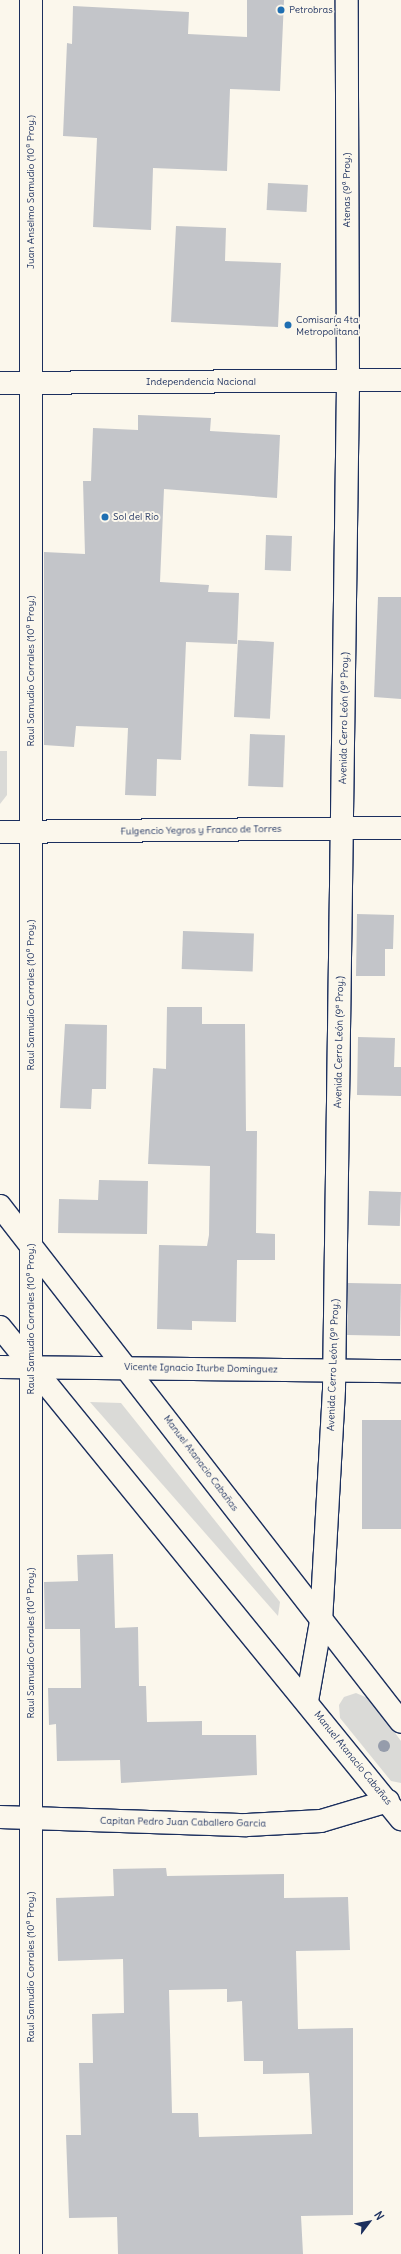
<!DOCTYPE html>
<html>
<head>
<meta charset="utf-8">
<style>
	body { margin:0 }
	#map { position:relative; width:401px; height:2254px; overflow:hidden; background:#fbf7ec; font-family:Delius,sans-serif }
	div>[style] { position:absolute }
	.green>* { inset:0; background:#dadad7 }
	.building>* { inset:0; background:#c3c5c9; transform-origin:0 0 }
	.roads { filter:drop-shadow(1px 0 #1b2f5e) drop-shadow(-1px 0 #1b2f5e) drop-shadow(0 1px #1b2f5e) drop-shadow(0 -1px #1b2f5e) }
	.minor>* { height:22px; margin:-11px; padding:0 11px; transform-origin:11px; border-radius:11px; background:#fbf7ec }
	.trees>* { width:12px; height:12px; margin:-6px; border-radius:50%; background:#959cab }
	.dots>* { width:11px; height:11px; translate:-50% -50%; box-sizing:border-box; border:2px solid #fbf7ec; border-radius:50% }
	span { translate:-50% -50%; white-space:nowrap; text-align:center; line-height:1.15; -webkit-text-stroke:4px #fbf7ec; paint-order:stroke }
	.poi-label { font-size:10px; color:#1b2f5e }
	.left { translate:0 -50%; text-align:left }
	.street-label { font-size:10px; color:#1b2f5e }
	.north { position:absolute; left:349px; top:2202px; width:40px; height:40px; -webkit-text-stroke:3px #fbf7ec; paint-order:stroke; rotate:58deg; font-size:11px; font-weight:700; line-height:16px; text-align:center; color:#1b2f5e }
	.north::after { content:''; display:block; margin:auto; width:14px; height:18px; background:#1b2f5e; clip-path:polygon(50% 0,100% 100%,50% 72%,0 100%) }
</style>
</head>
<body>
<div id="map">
	<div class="green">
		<div style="clip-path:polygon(0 751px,7px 751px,7px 795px,0 804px)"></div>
		<div style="clip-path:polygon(90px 1402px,121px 1403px,280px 1602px,278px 1616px)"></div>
		<div style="clip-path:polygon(356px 1693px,370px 1699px,401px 1741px,401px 1783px,391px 1781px,340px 1718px,339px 1705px,344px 1697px)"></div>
	</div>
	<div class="building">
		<div style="clip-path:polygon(247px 0,284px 0,280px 91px,230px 89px,227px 171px,153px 168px,151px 230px,93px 227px,97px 138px,63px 136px,67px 43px,72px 44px,73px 6px,189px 12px,188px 34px,247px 37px)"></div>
		<div style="left:268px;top:183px;width:40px;height:27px;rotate:3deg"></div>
		<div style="clip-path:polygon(176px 226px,226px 228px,225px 261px,281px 263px,278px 327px,171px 322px)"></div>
		<div style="clip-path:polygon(138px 415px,211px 418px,210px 431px,280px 435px,277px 498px,164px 489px,160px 582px,209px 585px,208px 592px,239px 593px,237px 644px,186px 642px,181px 760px,157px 759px,156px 796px,125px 795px,128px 728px,76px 726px,74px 747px,44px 745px,44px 552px,85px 554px,83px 481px,91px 481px,93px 428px,138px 430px)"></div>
		<div style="left:266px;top:535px;width:26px;height:35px;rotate:2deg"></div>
		<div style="clip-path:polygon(378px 597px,401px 597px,401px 699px,374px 697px)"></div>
		<div style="left:238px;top:640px;width:36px;height:77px;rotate:3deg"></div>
		<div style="left:250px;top:734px;width:35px;height:52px;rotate:2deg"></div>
		<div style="clip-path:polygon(357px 914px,394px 915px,393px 949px,385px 949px,385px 976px,356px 976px)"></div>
		<div style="left:183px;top:931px;width:71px;height:38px;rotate:2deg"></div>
		<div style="clip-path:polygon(167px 1007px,202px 1007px,202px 1024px,245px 1024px,246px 1131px,257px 1131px,256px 1233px,275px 1234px,275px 1260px,237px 1260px,236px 1322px,192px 1321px,192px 1330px,157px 1329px,159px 1245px,207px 1246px,209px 1235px,210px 1166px,148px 1164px,153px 1068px,166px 1069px)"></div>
		<div style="clip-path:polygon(65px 1024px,107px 1025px,106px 1089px,92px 1089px,91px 1109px,60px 1108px)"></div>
		<div style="clip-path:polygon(358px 1037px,395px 1038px,394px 1067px,401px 1067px,401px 1096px,357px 1095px)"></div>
		<div style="clip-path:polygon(99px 1180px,148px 1181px,147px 1234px,58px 1233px,59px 1199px,98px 1200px)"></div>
		<div style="left:369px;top:1191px;width:32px;height:34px;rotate:2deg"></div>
		<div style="left:348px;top:1283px;width:53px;height:52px;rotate:1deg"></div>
		<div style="left:401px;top:1420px;width:109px;height:39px;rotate:90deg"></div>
		<div style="clip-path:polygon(113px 1554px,115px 1628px,138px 1627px,139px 1686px,146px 1686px,147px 1722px,202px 1721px,202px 1735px,256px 1735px,257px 1775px,121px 1783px,120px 1760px,57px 1761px,56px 1724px,49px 1725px,48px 1688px,81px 1688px,80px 1629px,45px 1629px,44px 1582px,78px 1581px,77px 1555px)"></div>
		<div style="clip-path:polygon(evenodd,166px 1868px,167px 1876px,284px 1874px,284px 1898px,348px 1897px,350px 1950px,296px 1951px,298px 2029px,353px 2028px,353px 2215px,301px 2216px,303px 2254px,118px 2254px,117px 2217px,69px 2218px,66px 2135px,81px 2135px,79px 2063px,93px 2063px,92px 2014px,124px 2013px,123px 1959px,58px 1961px,56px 1898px,114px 1896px,113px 1869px,166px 1868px,227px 1989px,227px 2002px,242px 2001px,244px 2061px,263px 2061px,263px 2074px,309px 2073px,312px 2134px,199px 2137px,198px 2113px,172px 2113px,169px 1990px,227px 1989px)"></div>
	</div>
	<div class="roads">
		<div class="minor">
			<div style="left:31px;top:0;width:2254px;rotate:90deg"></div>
			<div style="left:0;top:383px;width:401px;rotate:-0.4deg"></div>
			<div style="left:0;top:832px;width:401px;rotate:-0.6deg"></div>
			<div style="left:0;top:1206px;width:653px;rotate:52.15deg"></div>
			<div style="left:0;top:1327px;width:635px;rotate:50.82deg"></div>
			<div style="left:0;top:1367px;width:401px;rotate:0.6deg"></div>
			<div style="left:307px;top:1701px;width:80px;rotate:-80deg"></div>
			<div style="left:321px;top:1622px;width:234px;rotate:-86.8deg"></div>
			<div style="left:334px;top:1388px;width:1007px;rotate:-89.2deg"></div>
			<div style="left:348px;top:381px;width:381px;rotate:-90.2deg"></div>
			<div style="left:0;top:1817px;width:247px;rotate:1.9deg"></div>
			<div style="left:247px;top:1825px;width:74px;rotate:-3.1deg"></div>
			<div style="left:321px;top:1821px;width:70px;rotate:-16.6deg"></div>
		</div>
	</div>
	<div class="trees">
		<div style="left:384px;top:1746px"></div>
	</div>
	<div class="dots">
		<div style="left:281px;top:10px;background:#1f6fb2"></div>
		<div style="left:288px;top:325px;background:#1f6fb2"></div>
		<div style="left:105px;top:517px;background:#1f6fb2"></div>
	</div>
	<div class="poi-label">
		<span class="left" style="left:289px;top:10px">Petrobras</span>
		<span class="left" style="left:296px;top:325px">Comisaría 4ta<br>Metropolitana</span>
		<span class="left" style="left:113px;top:517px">Sol del Río</span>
	</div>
	<div class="street-label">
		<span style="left:347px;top:190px;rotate:-90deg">Atenas (9ª Proy.)</span>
		<span style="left:31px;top:192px;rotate:-90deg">Juan Anselmo Samudio (10ª Proy.)</span>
		<span style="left:201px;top:382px">Independencia Nacional</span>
		<span style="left:31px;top:671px;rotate:-90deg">Raul Samudio Corrales (10ª Proy.)</span>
		<span style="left:344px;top:718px;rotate:-89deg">Avenida Cerro León (9ª Proy.)</span>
		<span style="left:201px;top:830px;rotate:-1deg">Fulgencio Yegros y Franco de Torres</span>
		<span style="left:31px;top:995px;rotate:-90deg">Raul Samudio Corrales (10ª Proy.)</span>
		<span style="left:339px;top:1042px;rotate:-89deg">Avenida Cerro León (9ª Proy.)</span>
		<span style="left:31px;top:1319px;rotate:-90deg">Raul Samudio Corrales (10ª Proy.)</span>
		<span style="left:333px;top:1365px;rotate:-88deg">Avenida Cerro León (9ª Proy.)</span>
		<span style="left:201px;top:1368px;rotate:1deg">Vicente Ignacio Iturbe Domínguez</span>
		<span style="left:201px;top:1463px;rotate:53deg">Manuel Atanacio Cabañas</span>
		<span style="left:31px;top:1643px;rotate:-90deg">Raul Samudio Corrales (10ª Proy.)</span>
		<span style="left:353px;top:1758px;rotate:51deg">Manuel Atanacio Cabañas</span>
		<span style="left:183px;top:1822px;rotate:1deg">Capitan Pedro Juan Caballero Garcia</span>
		<span style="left:31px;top:1967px;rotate:-90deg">Raul Samudio Corrales (10ª Proy.)</span>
	</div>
	<div class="north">N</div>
</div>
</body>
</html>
